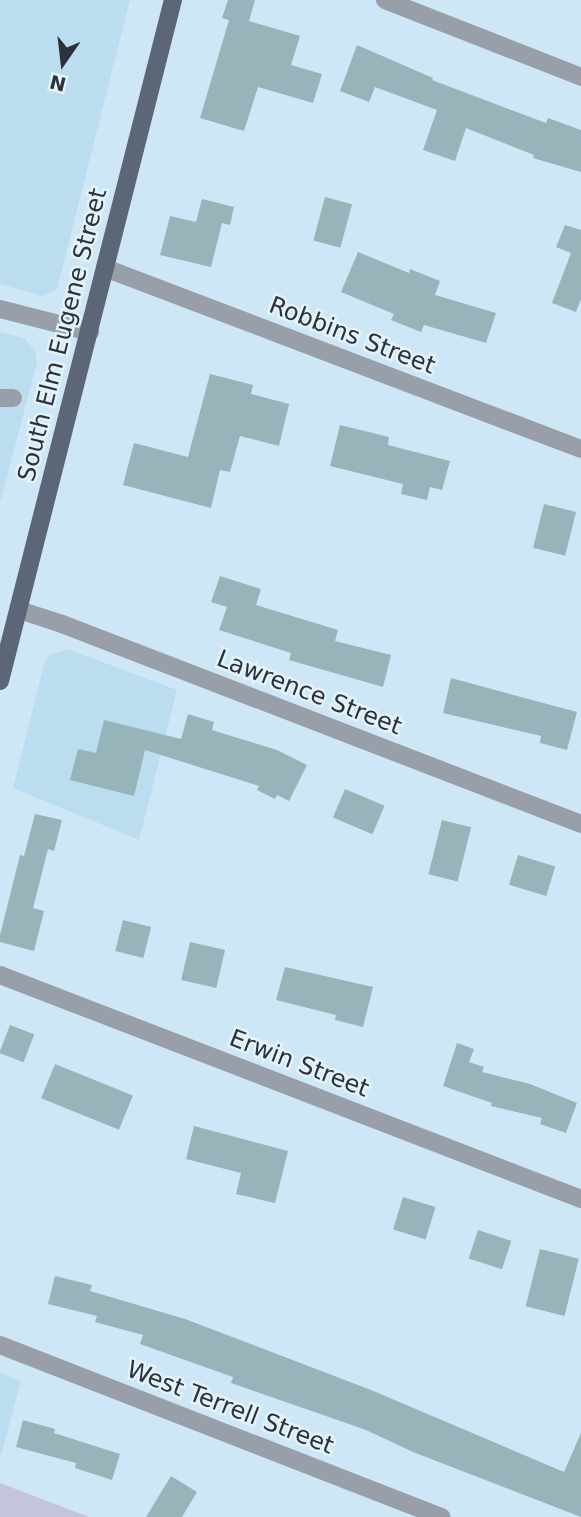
<!DOCTYPE html>
<html>
<head>
<meta charset="utf-8">
<style>
	body { margin:0 }
	#map { position:relative; width:581px; height:1517px; overflow:hidden; background:#cee7f6; font-family:"DejaVu Sans",sans-serif }
	div>[style] { position:absolute }
	.built>* { inset:0; background:#bcdcf0 }
	.green>* { inset:0; background:#c4c4df }
	.building>* { inset:0; background:#97b4ba; transform-origin:0 0 }
	.minor>* { height:18px; margin:-9px; padding:0 9px; transform-origin:9px; border-radius:9px; background:#999fa8 }
	.major>* { height:18px; margin:-9px; padding:0 9px; transform-origin:9px; border-radius:9px; background:#5d6677 }
	span { translate:-50% -50%; white-space:nowrap; text-align:center; line-height:1.15; -webkit-text-stroke:5px #e4f2fc; paint-order:stroke }
	.street-label { font-size:24px; color:#2a3339 }
	.north { position:absolute; left:28px; top:28px; width:70px; height:70px; -webkit-text-stroke:5px #e4f2fc; paint-order:stroke; rotate:194deg; font-size:19px; font-weight:700; line-height:28px; text-align:center; color:#2a3339 }
	.north::after { content:''; display:block; margin:auto; width:24px; height:32px; background:#2a3339; clip-path:polygon(50% 0,100% 100%,50% 72%,0 100%) }
</style>
</head>
<body>
<div id="map">
	<div class="built">
		<div style="clip-path:polygon(0 0,130px 0,57px 289px,43px 296px,0 284px)"></div>
		<div style="clip-path:polygon(0 332px,24px 338px,35px 351px,37px 362px,0 503px)"></div>
		<div style="clip-path:polygon(68px 649px,177px 690px,139px 840px,13px 788px,44px 664px,50px 655px)"></div>
		<div style="clip-path:polygon(0 1373px,21px 1381px,0 1459px)"></div>
	</div>
	<div class="green">
		<div style="clip-path:polygon(0 1483px,89px 1517px,0 1517px)"></div>
	</div>
	<div class="building">
		<div style="clip-path:polygon(228px 0,255px 0,249px 21px,300px 36px,291px 65px,322px 74px,313px 103px,258px 87px,244px 131px,200px 118px,229px 20px,222px 18px)"></div>
		<div style="clip-path:polygon(357px 45px,433px 78px,432px 80px,546px 123px,548px 118px,581px 130px,581px 172px,533px 158px,534px 155px,466px 128px,455px 161px,423px 150px,437px 110px,375px 87px,369px 102px,340px 91px)"></div>
		<div style="left:325px;top:197px;width:28px;height:45px;rotate:15deg"></div>
		<div style="clip-path:polygon(202px 199px,234px 207px,230px 225px,222px 223px,211px 267px,160px 255px,170px 216px,196px 222px)"></div>
		<div style="clip-path:polygon(565px 225px,581px 230px,581px 299px,576px 312px,552px 303px,571px 253px,556px 247px)"></div>
		<div style="clip-path:polygon(358px 252px,409px 273px,410px 269px,440px 281px,435px 295px,496px 313px,486px 343px,424px 325px,421px 332px,391px 320px,394px 314px,341px 292px)"></div>
		<div style="clip-path:polygon(210px 374px,253px 385px,251px 394px,289px 404px,279px 446px,240px 436px,230px 472px,220px 470px,211px 508px,123px 485px,134px 443px,188px 457px)"></div>
		<div style="clip-path:polygon(340px 425px,389px 437px,388px 445px,450px 461px,442px 490px,430px 487px,427px 500px,401px 494px,403px 484px,330px 466px)"></div>
		<div style="left:544px;top:504px;width:33px;height:45px;rotate:14deg"></div>
		<div style="clip-path:polygon(220px 576px,261px 589px,256px 605px,338px 630px,335px 641px,391px 655px,383px 687px,289px 660px,291px 653px,219px 630px,227px 607px,211px 602px)"></div>
		<div style="clip-path:polygon(451px 678px,577px 712px,567px 750px,540px 743px,541px 736px,443px 713px)"></div>
		<div style="clip-path:polygon(188px 714px,214px 722px,212px 730px,277px 750px,307px 765px,289px 801px,277px 795px,275px 799px,257px 790px,259px 786px,145px 750px,134px 796px,70px 780px,78px 749px,96px 753px,104px 720px,181px 739px)"></div>
		<div style="left:345px;top:789px;width:43px;height:31px;rotate:23deg"></div>
		<div style="clip-path:polygon(35px 814px,62px 820px,54px 851px,48px 849px,33px 908px,44px 911px,34px 951px,0 942px,0 935px,20px 855px,24px 856px)"></div>
		<div style="left:442px;top:820px;width:30px;height:56px;rotate:14deg"></div>
		<div style="left:518px;top:855px;width:39px;height:31px;rotate:17deg"></div>
		<div style="left:123px;top:920px;width:29px;height:32px;rotate:14deg"></div>
		<div style="left:190px;top:942px;width:36px;height:39px;rotate:13deg"></div>
		<div style="clip-path:polygon(285px 967px,373px 987px,363px 1027px,335px 1020px,336px 1015px,276px 1000px)"></div>
		<div style="left:10px;top:1025px;width:26px;height:30px;rotate:21deg"></div>
		<div style="clip-path:polygon(457px 1043px,474px 1049px,469px 1062px,484px 1067px,482px 1072px,530px 1084px,577px 1103px,566px 1133px,540px 1124px,542px 1118px,491px 1106px,492px 1103px,443px 1086px)"></div>
		<div style="left:55px;top:1064px;width:84px;height:37px;rotate:22deg"></div>
		<div style="clip-path:polygon(194px 1126px,288px 1151px,275px 1203px,236px 1194px,241px 1173px,186px 1159px)"></div>
		<div style="left:403px;top:1197px;width:34px;height:34px;rotate:17deg"></div>
		<div style="left:478px;top:1230px;width:35px;height:30px;rotate:18deg"></div>
		<div style="left:540px;top:1249px;width:40px;height:59px;rotate:14deg"></div>
		<div style="clip-path:polygon(55px 1276px,92px 1285px,90px 1291px,185px 1319px,371px 1390px,564px 1472px,581px 1433px,581px 1517px,413px 1452px,366px 1430px,231px 1383px,233px 1377px,140px 1344px,143px 1335px,95px 1322px,97px 1316px,48px 1304px)"></div>
		<div style="clip-path:polygon(23px 1420px,55px 1429px,54px 1433px,120px 1454px,112px 1480px,75px 1468px,76px 1463px,16px 1447px)"></div>
		<div style="clip-path:polygon(171px 1476px,197px 1492px,182px 1517px,146px 1517px)"></div>
	</div>
	<div class="minor">
		<div style="left:385px;top:0;width:211px;rotate:21.4deg"></div>
		<div style="left:105px;top:268px;width:509px;rotate:20.82deg"></div>
		<div style="left:0;top:309px;width:93px;rotate:14.3deg"></div>
		<div style="left:0;top:398px;width:13px"></div>
		<div style="left:19px;top:610px;width:45px;rotate:18deg"></div>
		<div style="left:62px;top:624px;width:556px;rotate:21.07deg"></div>
		<div style="left:0;top:975px;width:623px;rotate:21.08deg"></div>
		<div style="left:0;top:1345px;width:474px;rotate:21.3deg"></div>
	</div>
	<div class="major">
		<div style="left:0;top:681px;width:703px;rotate:-75.75deg"></div>
	</div>
	<div class="street-label">
		<span style="left:63px;top:335px;rotate:-76deg">South Elm Eugene Street</span>
		<span style="left:352px;top:336px;rotate:21deg">Robbins Street</span>
		<span style="left:309px;top:693px;rotate:21deg">Lawrence Street</span>
		<span style="left:299px;top:1064px;rotate:21deg">Erwin Street</span>
		<span style="left:230px;top:1408px;rotate:21deg">West Terrell Street</span>
	</div>
	<div class="north">N</div>
</div>
</body>
</html>
